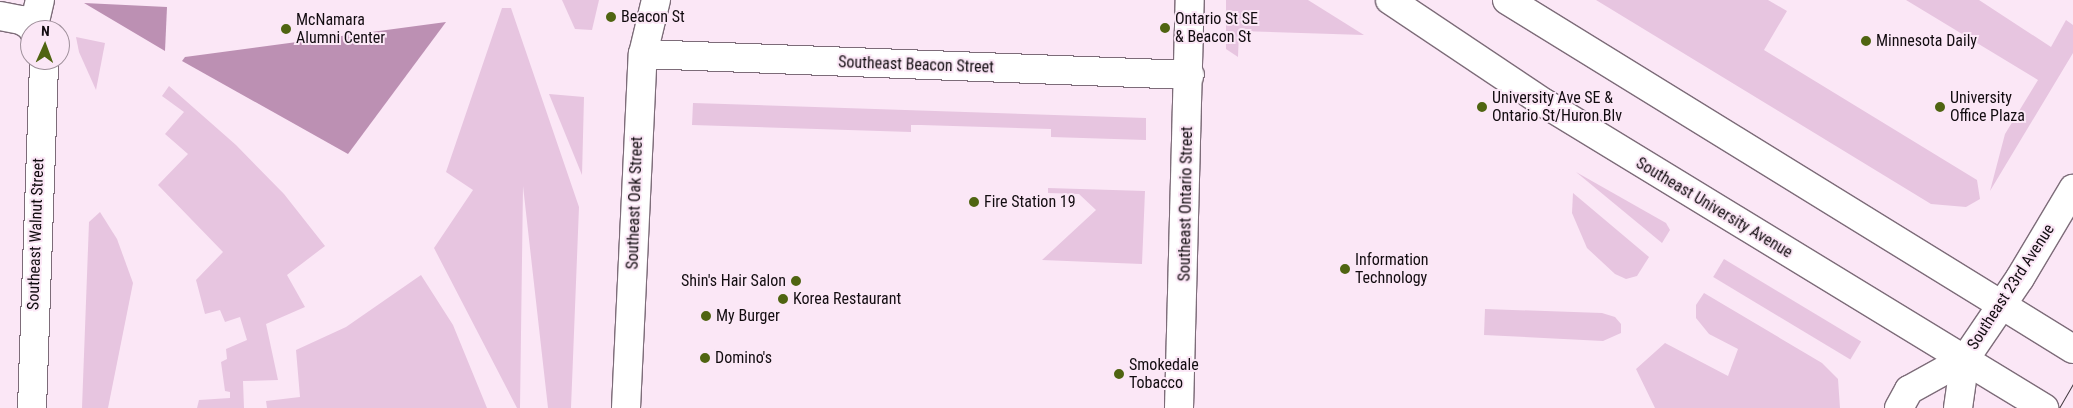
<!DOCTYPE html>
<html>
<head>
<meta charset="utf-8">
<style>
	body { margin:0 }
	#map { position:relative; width:2073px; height:408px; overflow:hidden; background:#fbe7f6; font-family:"Roboto Condensed",sans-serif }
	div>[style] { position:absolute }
	.green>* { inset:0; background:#e7c5e0; transform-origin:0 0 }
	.water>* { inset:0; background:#bc90b3 }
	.roads { filter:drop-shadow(1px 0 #7d6c79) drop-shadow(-1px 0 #7d6c79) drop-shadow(0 1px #7d6c79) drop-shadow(0 -1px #7d6c79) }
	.street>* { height:28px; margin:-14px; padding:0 14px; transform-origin:14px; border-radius:14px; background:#fff }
	.secondary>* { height:28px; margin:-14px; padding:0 14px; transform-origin:14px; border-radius:14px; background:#fff }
	.tram>* { height:1px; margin:-0.5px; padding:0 0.5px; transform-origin:0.5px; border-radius:0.5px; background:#41383e }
	.dots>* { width:14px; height:14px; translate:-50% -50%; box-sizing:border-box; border:2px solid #fbe7f6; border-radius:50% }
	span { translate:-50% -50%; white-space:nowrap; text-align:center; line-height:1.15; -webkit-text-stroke:4px #fbe7f6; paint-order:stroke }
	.poi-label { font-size:16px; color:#120c10 }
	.left { translate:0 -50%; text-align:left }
	.right { translate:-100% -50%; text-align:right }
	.street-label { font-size:16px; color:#120c10 }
	.north { position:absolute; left:20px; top:20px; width:50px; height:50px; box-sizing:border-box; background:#fbe7f6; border:1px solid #9e8f9a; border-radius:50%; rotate:2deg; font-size:14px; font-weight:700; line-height:20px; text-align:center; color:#120c10 }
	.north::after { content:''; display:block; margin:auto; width:18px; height:22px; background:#4f6411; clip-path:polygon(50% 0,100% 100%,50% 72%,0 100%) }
</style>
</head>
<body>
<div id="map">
	<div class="green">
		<div style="clip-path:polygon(562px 0,599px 0,592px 30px,575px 29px)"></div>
		<div style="clip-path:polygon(1226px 0,1308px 0,1364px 35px,1239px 31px,1238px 57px,1226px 49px)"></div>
		<div style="clip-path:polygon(1596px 0,1768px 0,1787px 11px,1764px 50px,1977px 180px,1980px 199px,1966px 207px,1931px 204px)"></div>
		<div style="clip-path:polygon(1906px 0,1979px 0,2051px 47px,2066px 20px,2073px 25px,2073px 53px,1990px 191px,2005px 134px,2038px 80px)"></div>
		<div style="clip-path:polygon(502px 8px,511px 8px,579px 207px,571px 408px,548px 408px,523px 186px,520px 408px,517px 408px,434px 248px,473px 190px,446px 172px)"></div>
		<div style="clip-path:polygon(76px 37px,105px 43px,96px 90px,79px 52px)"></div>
		<div style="clip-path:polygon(169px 86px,236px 145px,284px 194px,325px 246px,287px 275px,305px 307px,266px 324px,278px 380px,243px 381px,244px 408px,197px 408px,199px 400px,230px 398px,230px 392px,225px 391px,221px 362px,227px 359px,226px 349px,247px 340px,240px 317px,225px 322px,220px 310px,205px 314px,196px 280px,223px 252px,158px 185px,188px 154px,165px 134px,184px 112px,162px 96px)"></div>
		<div style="clip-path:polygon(549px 94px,584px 97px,582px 175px)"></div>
		<div style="clip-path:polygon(693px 103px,1146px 118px,1146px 140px,1051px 137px,1051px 129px,921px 125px,911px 125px,911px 132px,692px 125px)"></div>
		<div style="clip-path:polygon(1576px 172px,1666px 223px,1670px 230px,1662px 243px)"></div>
		<div style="clip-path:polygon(1048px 188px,1145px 191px,1142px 264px,1042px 260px,1096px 210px,1079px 194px,1048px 193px)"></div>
		<div style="clip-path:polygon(1573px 193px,1649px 257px,1637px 276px,1626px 279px,1615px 274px,1587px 248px,1572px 213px)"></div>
		<div style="clip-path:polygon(100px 212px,117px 239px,133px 283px,108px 408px,82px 408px,89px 222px)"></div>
		<div style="left:1724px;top:259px;width:160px;height:21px;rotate:31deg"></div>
		<div style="clip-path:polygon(421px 275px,453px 325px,487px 408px,267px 408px,266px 401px,300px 397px,296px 350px,346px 327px)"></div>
		<div style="clip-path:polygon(1704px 293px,1822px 363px,1838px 379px,1840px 408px,1655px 408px,1636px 369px,1665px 343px,1728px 376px,1738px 349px,1709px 334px,1696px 318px,1696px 305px)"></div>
		<div style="clip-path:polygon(1485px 309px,1602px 313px,1615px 317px,1621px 324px,1621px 333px,1603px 341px,1484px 335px)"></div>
	</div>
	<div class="water">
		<div style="clip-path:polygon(84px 3px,167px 7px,165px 51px)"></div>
		<div style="clip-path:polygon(446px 22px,348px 154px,182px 61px,185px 57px)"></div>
	</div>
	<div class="roads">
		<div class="street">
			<div style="left:0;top:16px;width:21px;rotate:11deg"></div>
			<div style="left:21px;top:20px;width:13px;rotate:32deg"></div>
			<div style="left:33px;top:30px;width:31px;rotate:-77deg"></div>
			<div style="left:643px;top:54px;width:547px;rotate:2.2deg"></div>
			<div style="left:32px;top:408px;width:348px;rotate:-88deg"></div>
			<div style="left:1179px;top:408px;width:408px;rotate:-88.5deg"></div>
		</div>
		<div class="secondary">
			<div style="left:1390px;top:0;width:185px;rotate:33.8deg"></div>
			<div style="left:1544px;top:103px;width:586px;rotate:31.38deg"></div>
			<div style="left:1507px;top:0;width:665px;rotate:31.66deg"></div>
			<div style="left:626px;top:408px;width:354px;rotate:-87.3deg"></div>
			<div style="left:643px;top:54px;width:56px;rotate:-76.5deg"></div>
			<div style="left:1899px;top:408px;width:21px;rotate:-61deg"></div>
			<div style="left:1909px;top:390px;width:64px;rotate:-29deg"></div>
			<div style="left:1958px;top:408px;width:49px;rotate:-81.9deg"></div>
			<div style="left:1965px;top:359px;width:98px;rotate:-55.8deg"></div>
			<div style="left:2020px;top:278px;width:104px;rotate:-59.2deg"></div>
		</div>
	</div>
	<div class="tram">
		<div style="left:2059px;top:408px;width:28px;rotate:-60deg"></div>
	</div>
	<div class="dots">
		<div style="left:611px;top:17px;background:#4f6411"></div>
		<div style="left:1165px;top:28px;background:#4f6411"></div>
		<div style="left:286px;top:29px;background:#4f6411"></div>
		<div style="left:1866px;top:41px;background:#4f6411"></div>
		<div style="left:1482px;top:107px;background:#4f6411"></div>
		<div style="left:1940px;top:107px;background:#4f6411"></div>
		<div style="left:974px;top:202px;background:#4f6411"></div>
		<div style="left:1345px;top:269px;background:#4f6411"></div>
		<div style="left:796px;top:281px;background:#4f6411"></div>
		<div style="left:783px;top:299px;background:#4f6411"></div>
		<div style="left:706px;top:316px;background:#4f6411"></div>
		<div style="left:705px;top:358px;background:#4f6411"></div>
		<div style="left:1119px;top:374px;background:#4f6411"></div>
	</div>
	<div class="poi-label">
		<span class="left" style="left:621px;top:17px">Beacon St</span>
		<span class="left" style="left:1175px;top:28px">Ontario St SE<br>&amp; Beacon St</span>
		<span class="left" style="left:296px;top:29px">McNamara<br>Alumni Center</span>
		<span class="left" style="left:1876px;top:41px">Minnesota Daily</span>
		<span class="left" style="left:1492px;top:107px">University Ave SE &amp;<br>Ontario St/Huron Blv</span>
		<span class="left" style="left:1950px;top:107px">University<br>Office Plaza</span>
		<span class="left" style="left:984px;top:202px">Fire Station 19</span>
		<span class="left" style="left:1355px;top:269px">Information<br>Technology</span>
		<span class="right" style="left:786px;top:281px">Shin's Hair Salon</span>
		<span class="left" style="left:793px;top:299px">Korea Restaurant</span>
		<span class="left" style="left:716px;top:316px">My Burger</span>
		<span class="left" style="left:715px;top:358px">Domino's</span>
		<span class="left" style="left:1129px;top:374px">Smokedale<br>Tobacco</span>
	</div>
	<div class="street-label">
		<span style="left:916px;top:65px;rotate:2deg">Southeast Beacon Street</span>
		<span style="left:635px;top:203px;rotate:-88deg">Southeast Oak Street</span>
		<span style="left:1186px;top:204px;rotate:-89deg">Southeast Ontario Street</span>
		<span style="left:1714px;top:208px;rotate:31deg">Southeast University Avenue</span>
		<span style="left:36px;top:234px;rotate:-88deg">Southeast Walnut Street</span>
		<span style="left:2011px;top:287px;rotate:-57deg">Southeast 23rd Avenue</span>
	</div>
	<div class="north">N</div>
</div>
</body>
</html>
